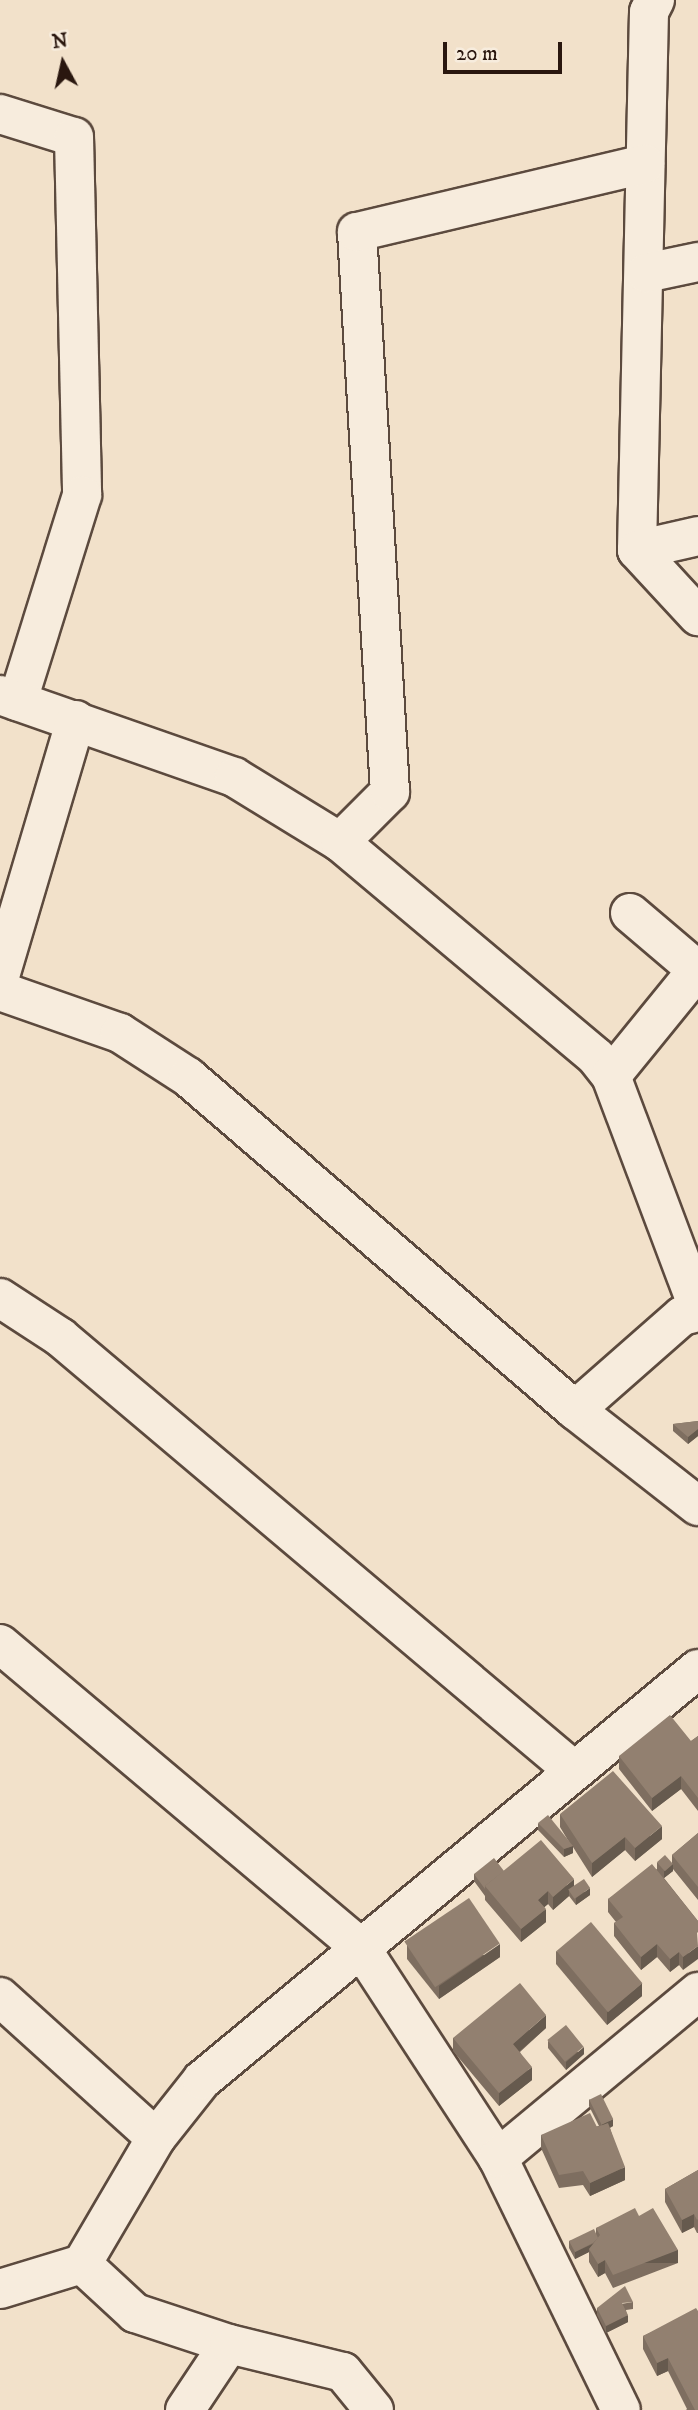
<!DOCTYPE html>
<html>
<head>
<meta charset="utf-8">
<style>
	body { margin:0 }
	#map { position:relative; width:698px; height:2410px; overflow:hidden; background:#f2e1ca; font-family:"IM FELL DW Pica",serif }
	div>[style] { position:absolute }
	.roads { filter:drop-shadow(2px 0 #5c4a3e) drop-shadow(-2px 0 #5c4a3e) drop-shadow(0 2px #5c4a3e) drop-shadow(0 -2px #5c4a3e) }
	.minor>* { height:38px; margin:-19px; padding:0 19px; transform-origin:19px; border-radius:19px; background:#f7ecdd }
	.wall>* { inset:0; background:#7e6e60 }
	.shaded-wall>* { inset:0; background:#665a4e; transform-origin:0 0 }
	.building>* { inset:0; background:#928070; transform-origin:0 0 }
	span { translate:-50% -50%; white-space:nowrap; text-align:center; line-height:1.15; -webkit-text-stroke:5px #f7ecdd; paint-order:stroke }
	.north { position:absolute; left:28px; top:28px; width:70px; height:70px; -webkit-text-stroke:5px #f7ecdd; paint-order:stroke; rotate:352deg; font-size:19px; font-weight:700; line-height:28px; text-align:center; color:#2a170f }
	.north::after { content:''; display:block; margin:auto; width:24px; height:32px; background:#2a170f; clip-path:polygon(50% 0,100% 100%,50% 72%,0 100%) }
	.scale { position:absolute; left:443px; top:42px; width:119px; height:32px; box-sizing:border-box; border:4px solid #2a170f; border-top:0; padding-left:9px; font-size:21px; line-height:24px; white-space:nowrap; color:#2a170f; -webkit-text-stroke:5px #f7ecdd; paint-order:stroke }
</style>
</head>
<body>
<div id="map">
	<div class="roads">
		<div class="minor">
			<div style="left:655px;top:0;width:13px;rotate:117deg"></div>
			<div style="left:649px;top:12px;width:538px;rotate:91.28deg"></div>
			<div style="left:637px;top:550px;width:90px;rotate:47.3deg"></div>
			<div style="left:0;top:114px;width:77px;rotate:17.3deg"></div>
			<div style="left:74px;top:137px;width:358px;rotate:88.7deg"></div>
			<div style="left:82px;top:495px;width:216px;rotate:107.3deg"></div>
			<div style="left:646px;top:273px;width:53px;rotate:-11.9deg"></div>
			<div style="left:637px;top:550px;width:63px;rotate:-12.9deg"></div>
			<div style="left:0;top:695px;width:248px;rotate:19.3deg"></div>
			<div style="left:234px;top:777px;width:124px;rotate:31.5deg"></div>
			<div style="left:340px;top:842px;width:334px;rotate:40deg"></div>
			<div style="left:596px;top:1057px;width:24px;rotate:52deg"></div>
			<div style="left:611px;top:1076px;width:248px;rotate:69.4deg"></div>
			<div style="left:340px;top:842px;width:71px;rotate:-45deg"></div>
			<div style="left:390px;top:792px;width:561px;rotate:-93.37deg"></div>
			<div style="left:357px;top:232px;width:296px;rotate:-13.3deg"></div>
			<div style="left:0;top:976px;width:267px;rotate:-73.5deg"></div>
			<div style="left:0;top:991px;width:127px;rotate:19.3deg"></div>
			<div style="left:120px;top:1033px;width:81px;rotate:32.9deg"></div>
			<div style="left:188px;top:1077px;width:511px;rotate:40.71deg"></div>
			<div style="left:575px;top:1410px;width:156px;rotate:38deg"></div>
			<div style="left:611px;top:1076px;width:136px;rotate:-50.9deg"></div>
			<div style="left:697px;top:970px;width:88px;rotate:-139.6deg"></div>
			<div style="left:0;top:1298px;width:72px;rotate:33deg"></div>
			<div style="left:60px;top:1337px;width:670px;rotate:40.16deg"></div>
			<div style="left:575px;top:1410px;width:142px;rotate:-41.3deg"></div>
			<div style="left:682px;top:1316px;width:16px;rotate:-14deg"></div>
			<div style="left:0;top:1644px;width:472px;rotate:40.1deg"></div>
			<div style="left:361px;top:1948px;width:251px;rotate:56.9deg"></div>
			<div style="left:498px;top:2158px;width:280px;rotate:64deg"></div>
			<div style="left:0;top:1997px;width:210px;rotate:42.1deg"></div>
			<div style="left:498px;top:2158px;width:260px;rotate:-39.7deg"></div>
			<div style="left:82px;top:2264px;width:72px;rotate:42.8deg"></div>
			<div style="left:135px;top:2313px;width:99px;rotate:18.3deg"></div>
			<div style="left:0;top:2289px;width:86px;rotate:-17deg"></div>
			<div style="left:82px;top:2264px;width:146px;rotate:-59.6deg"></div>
			<div style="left:156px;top:2138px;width:74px;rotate:-51.6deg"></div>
			<div style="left:202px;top:2080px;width:644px;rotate:-39.65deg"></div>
			<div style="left:185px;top:2410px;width:79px;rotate:-56.3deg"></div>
			<div style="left:229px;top:2344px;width:117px;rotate:13.8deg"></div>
			<div style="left:343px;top:2372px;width:49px;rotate:50.8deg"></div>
		</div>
	</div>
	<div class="wall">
		<div style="clip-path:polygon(698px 1421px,698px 1436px,688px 1444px,673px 1431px,673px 1424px)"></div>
		<div style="clip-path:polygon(698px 1736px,698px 1811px,681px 1789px,652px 1811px,619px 1769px,619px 1756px,691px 1741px)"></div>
		<div style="clip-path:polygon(560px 1814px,662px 1839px,635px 1861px,625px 1850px,592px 1877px,573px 1847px,573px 1853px,564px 1857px,538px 1830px,538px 1823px,569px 1842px,560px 1827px)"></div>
		<div style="clip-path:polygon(698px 1833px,698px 1900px,673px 1869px,673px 1871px,664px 1878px,698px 1921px,683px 1970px,679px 1965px,670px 1972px,657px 1957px,641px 1970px,614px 1936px,614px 1923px,616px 1922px,608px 1912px,608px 1899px,657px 1869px,657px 1863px,672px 1863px,672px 1855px)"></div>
		<div style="clip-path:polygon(504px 1871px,574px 1887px,590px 1895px,576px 1905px,569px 1896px,553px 1910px,548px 1904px,544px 1907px,546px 1922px,521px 1942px,485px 1900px,485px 1896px,474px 1881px,474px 1874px)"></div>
		<div style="clip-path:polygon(407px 1945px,500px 1957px,439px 1999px,407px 1959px)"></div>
		<div style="clip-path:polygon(556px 1951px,642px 1996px,607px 2025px,556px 1964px)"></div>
		<div style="clip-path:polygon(546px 2028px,520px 2052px,532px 2080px,499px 2106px,453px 2051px,453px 2038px)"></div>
		<div style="clip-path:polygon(548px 2041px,584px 2054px,566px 2070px,548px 2048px)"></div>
		<div style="clip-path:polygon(589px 2099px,613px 2126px,610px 2128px,625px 2180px,590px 2196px,583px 2185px,559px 2188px,541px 2148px,541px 2135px,599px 2126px,589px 2106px)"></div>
		<div style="clip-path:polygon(698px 2170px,698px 2233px,697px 2233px,694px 2227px,682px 2233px,665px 2202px,665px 2189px)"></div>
		<div style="clip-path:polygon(639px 2216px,678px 2263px,613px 2288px,605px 2273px,598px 2277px,589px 2262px,589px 2252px,575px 2259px,569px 2248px,569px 2241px,596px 2234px,596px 2228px)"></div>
		<div style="clip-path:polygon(633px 2302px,633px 2309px,626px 2310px,628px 2322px,606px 2333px,597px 2315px,597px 2308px)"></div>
		<div style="clip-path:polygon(698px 2311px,698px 2410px,686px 2410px,687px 2409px,668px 2371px,657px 2376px,643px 2349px,643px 2336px)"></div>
	</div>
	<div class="shaded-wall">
		<div style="clip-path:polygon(698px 1429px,698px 1436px,688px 1444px,688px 1437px)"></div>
		<div style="clip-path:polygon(681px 1776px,681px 1789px,652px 1811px,652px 1798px)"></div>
		<div style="clip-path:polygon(662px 1826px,662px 1839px,635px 1861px,635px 1848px)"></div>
		<div style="clip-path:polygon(625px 1837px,625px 1850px,592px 1877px,592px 1863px)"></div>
		<div style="clip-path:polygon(573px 1846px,573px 1853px,564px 1857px,564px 1849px)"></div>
		<div style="clip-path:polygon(673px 1864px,673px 1871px,664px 1878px,664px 1871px)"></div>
		<div style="clip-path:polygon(574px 1879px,574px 1892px,569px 1890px,569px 1896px,553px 1910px,553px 1897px)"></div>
		<div style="clip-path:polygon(590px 1888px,590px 1895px,576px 1905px,576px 1898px)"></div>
		<div style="clip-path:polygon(548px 1891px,548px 1904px,538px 1913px,538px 1900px)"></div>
		<div style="clip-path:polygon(546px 1909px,546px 1922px,521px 1942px,521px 1929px)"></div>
		<div style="clip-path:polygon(500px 1944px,500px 1957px,439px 1999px,439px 1986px)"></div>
		<div style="clip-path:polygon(657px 1944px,657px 1957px,641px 1970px,641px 1957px)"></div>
		<div style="clip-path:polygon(698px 1946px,698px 1959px,683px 1970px,683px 1957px)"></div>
		<div style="clip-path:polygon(679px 1952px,679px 1965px,670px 1972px,670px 1959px)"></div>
		<div style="clip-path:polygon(642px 1983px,642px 1996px,607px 2025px,607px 2012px)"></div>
		<div style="clip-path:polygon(546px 2015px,546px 2028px,513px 2057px,513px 2044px)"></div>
		<div style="clip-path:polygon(584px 2047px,584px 2054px,566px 2070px,566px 2062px)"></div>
		<div style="clip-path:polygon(532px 2067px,532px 2080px,499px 2106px,499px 2093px)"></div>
		<div style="clip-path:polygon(613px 2119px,613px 2126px,602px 2131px,602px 2124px)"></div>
		<div style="clip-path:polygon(625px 2167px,625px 2180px,590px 2196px,590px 2183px)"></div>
		<div style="clip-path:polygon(694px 2214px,694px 2227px,682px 2233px,682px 2220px)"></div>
		<div style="clip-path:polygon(599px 2241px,589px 2249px,589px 2252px,575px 2259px,575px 2252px)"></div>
		<div style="left:678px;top:2250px;width:13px;height:70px;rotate:90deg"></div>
		<div style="clip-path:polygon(605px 2260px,605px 2273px,598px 2277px,598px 2264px)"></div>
		<div style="clip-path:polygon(628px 2315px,628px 2322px,606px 2333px,606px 2326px)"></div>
		<div style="clip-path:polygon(668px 2358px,668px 2371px,657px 2376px,657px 2363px)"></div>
	</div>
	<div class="building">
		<div style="clip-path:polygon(698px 1421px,698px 1429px,688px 1437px,673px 1424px)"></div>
		<div style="clip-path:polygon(670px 1715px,691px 1741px,698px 1736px,698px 1798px,681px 1776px,652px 1798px,619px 1756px)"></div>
		<div style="clip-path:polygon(613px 1771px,662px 1826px,635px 1848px,625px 1837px,592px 1863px,560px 1814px)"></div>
		<div style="clip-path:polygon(548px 1815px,573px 1846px,564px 1849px,538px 1823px)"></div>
		<div style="clip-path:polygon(698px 1833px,698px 1887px,672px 1855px)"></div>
		<div style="clip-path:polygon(541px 1840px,574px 1879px,553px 1897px,548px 1891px,538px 1900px,546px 1909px,521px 1929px,485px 1886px)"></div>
		<div style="left:665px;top:1855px;width:12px;height:11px;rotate:48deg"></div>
		<div style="clip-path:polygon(494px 1858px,504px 1871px,485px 1886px,485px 1889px,474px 1874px)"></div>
		<div style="clip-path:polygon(652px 1864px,698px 1921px,698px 1932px,697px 1933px,698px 1946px,683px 1957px,679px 1952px,670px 1959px,657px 1944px,641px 1957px,614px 1923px,623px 1917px,608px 1899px)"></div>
		<div style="left:584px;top:1879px;width:11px;height:19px;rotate:56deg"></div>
		<div style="left:469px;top:1898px;width:55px;height:78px;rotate:56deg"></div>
		<div style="left:591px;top:1922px;width:80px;height:45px;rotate:50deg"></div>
		<div style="clip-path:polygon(520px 1983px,546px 2015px,513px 2044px,532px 2067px,499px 2093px,453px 2038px)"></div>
		<div style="left:566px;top:2025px;width:28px;height:24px;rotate:51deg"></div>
		<div style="left:601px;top:2094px;width:28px;height:13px;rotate:64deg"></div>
		<div style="clip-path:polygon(590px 2113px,597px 2127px,608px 2123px,625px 2167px,590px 2183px,583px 2171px,559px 2175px,541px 2135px)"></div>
		<div style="clip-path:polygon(698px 2170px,698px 2219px,697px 2220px,694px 2214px,682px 2220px,665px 2189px)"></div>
		<div style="clip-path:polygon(635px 2208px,639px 2216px,653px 2208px,678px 2250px,613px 2275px,605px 2260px,598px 2264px,589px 2249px,600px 2235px,596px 2228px)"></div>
		<div style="clip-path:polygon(594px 2229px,598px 2238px,593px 2243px,575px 2252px,569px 2241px)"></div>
		<div style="clip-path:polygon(625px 2286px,633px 2302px,622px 2303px,628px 2315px,606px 2326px,597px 2308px)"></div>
		<div style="clip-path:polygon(696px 2308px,698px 2311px,698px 2410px,695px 2410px,668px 2358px,657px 2363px,643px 2336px)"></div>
	</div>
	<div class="north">N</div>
	<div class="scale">20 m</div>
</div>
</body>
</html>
